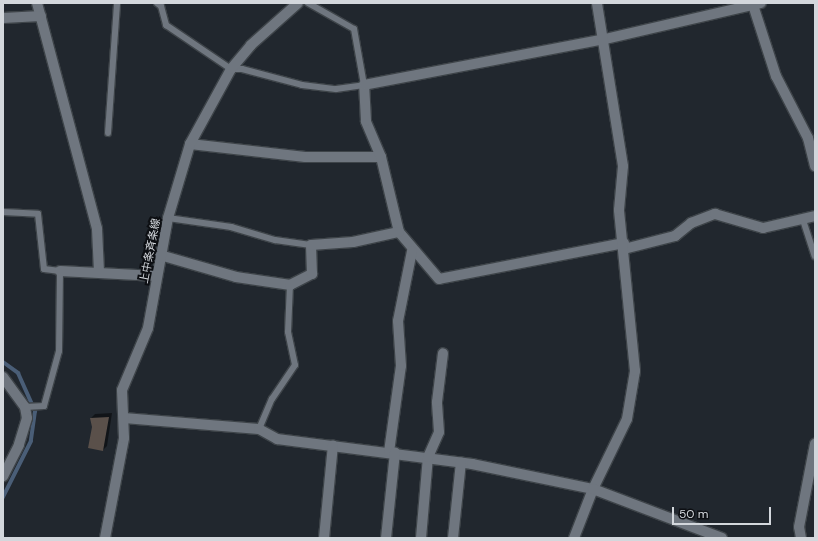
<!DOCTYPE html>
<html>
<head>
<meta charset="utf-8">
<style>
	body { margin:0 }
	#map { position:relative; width:818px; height:541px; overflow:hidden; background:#21272e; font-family:"DM Sans","Noto Sans JP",sans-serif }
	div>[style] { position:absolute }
	.shadow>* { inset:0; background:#0007 }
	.stream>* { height:4px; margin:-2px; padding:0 2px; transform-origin:2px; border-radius:2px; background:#4a5e77 }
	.building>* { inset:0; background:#5a504a }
	.roads { filter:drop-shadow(1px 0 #3e4449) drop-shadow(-1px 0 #3e4449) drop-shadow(0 1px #3e4449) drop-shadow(0 -1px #3e4449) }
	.service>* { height:6px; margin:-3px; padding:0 3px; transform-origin:3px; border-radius:3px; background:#6f767f }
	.minor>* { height:10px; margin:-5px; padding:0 5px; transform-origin:5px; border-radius:5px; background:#6f767f }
	.secondary>* { height:10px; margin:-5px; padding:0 5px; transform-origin:5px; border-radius:5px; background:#6f767f }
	span { translate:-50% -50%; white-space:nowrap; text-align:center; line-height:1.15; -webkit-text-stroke:4px #0d0f13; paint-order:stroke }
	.street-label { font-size:11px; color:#d3d7dc }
	.frame { position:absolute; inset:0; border:4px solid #d3d7dc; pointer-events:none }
	.scale { position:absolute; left:672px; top:507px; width:99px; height:18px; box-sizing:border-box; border:2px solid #d3d7dc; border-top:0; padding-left:5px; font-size:12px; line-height:14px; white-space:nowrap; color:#d3d7dc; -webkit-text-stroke:3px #0d0f13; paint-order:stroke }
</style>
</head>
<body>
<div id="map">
	<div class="shadow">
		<div style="clip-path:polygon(112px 413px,107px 446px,103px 450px,91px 418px,95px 414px)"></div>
	</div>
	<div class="stream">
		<div style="left:3px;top:362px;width:19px;rotate:36deg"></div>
		<div style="left:18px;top:373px;width:42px;rotate:65.9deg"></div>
		<div style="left:35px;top:411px;width:30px;rotate:98deg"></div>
		<div style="left:31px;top:441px;width:63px;rotate:116.6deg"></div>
	</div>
	<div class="building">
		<div style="clip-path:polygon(109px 417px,103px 451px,88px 448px,92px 427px,90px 418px)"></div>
	</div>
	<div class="roads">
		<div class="service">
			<div style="left:157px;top:3px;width:5px;rotate:37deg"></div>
			<div style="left:161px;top:6px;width:20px;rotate:75deg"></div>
			<div style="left:166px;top:25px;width:78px;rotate:34.1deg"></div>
			<div style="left:231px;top:69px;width:11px"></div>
			<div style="left:242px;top:69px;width:62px;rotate:14.9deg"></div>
			<div style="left:302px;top:85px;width:34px;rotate:7deg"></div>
			<div style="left:336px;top:89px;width:28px;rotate:-8deg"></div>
			<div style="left:364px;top:85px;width:57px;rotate:-100.1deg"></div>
			<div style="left:354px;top:29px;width:53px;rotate:-150.5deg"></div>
			<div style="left:108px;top:133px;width:130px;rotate:-86deg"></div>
			<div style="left:3px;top:212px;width:35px;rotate:3deg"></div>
			<div style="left:38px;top:214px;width:55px;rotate:83.8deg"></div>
			<div style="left:44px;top:269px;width:16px;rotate:7deg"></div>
			<div style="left:60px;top:271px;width:80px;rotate:90.7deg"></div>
			<div style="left:59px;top:351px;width:57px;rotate:105.3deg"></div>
			<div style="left:44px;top:406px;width:19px;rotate:177deg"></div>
			<div style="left:168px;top:218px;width:64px;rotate:8.1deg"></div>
			<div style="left:231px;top:227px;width:46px;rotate:16.5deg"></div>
			<div style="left:275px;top:240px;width:36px;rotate:8deg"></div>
			<div style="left:803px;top:220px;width:38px;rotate:72deg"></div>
			<div style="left:259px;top:429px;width:33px;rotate:-67deg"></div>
			<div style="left:272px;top:399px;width:41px;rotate:-55.9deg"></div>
			<div style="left:295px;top:365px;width:34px;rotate:-102deg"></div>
			<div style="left:288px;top:332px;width:47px;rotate:-87.6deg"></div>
		</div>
		<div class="minor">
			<div style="left:37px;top:3px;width:234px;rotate:75.1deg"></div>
			<div style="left:97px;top:229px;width:42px;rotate:87.3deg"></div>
			<div style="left:753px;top:5px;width:75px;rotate:72.1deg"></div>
			<div style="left:776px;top:76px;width:70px;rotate:62.7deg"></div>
			<div style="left:808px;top:138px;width:29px;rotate:76deg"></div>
			<div style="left:3px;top:18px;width:38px;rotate:-3deg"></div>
			<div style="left:190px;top:144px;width:116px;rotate:6.4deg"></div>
			<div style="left:305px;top:157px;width:76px"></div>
			<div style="left:624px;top:243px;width:188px;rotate:169deg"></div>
			<div style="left:439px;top:279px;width:62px;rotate:-130.4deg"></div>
			<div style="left:399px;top:232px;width:77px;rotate:-103.5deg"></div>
			<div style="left:381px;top:157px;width:39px;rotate:-113deg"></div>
			<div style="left:366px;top:121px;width:36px;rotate:-93deg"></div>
			<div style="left:364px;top:85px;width:241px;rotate:-10.8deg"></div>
			<div style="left:601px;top:40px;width:164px;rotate:-13deg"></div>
			<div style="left:624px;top:249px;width:53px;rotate:-14.3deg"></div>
			<div style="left:675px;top:236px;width:21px;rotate:-39deg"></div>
			<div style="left:691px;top:223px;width:26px;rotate:-21deg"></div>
			<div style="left:715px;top:214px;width:50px;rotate:16.3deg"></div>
			<div style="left:763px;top:228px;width:53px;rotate:-13deg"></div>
			<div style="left:160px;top:255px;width:79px;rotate:16.1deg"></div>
			<div style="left:236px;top:277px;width:55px;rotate:8.4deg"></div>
			<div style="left:290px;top:285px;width:25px;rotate:-27deg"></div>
			<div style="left:312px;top:274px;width:29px;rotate:-92deg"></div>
			<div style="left:311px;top:245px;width:42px;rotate:-4.1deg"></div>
			<div style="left:353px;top:242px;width:47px;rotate:-12.3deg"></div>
			<div style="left:60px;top:271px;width:97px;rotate:3deg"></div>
			<div style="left:3px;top:377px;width:37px;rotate:54deg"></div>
			<div style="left:25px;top:407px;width:11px;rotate:80deg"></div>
			<div style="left:27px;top:418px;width:28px;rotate:107deg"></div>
			<div style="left:19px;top:445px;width:35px;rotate:117deg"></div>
			<div style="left:124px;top:418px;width:135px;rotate:4.7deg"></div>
			<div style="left:259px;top:429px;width:21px;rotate:29deg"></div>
			<div style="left:277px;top:439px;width:197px;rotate:7.3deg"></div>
			<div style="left:472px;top:464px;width:124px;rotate:11.7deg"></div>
			<div style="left:593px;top:489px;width:78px;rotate:-64.1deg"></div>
			<div style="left:627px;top:419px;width:49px;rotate:-80.5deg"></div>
			<div style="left:635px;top:371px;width:162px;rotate:-95.7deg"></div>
			<div style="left:619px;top:210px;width:44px;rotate:-84.8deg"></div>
			<div style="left:623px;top:166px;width:165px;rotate:-99.1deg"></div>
			<div style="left:389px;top:452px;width:87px;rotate:-82.1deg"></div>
			<div style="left:401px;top:366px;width:45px;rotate:-93.8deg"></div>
			<div style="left:398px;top:321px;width:71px;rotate:-78.7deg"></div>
			<div style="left:324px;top:538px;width:93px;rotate:-84.5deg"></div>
			<div style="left:386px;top:538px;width:86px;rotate:-84deg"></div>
			<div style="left:421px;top:538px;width:81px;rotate:-85.1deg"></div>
			<div style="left:428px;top:457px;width:27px;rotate:-66deg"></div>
			<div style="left:439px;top:432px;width:30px;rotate:-94deg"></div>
			<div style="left:437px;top:402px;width:49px;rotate:-83deg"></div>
			<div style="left:453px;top:538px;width:76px;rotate:-84deg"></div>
			<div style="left:574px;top:538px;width:53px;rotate:-68.8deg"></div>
			<div style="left:593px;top:489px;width:138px;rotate:20.8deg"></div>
			<div style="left:801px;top:538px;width:11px;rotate:-100deg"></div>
			<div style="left:799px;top:527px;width:85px;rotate:-79.1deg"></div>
		</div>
		<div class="secondary">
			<div style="left:105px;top:538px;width:102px;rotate:-79.2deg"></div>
			<div style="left:124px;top:438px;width:48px;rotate:-92.4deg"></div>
			<div style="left:122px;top:390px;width:67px;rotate:-67.2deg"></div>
			<div style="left:148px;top:328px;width:112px;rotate:-79.7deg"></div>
			<div style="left:168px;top:218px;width:77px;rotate:-73.4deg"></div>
			<div style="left:190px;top:144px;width:85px;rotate:-61.3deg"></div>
			<div style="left:231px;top:69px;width:31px;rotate:-50deg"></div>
			<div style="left:251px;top:45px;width:63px;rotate:-41.8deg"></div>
		</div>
	</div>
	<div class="street-label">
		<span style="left:150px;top:251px;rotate:-79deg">上中条斉条線</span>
	</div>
	<div class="frame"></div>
	<div class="scale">50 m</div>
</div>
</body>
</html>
